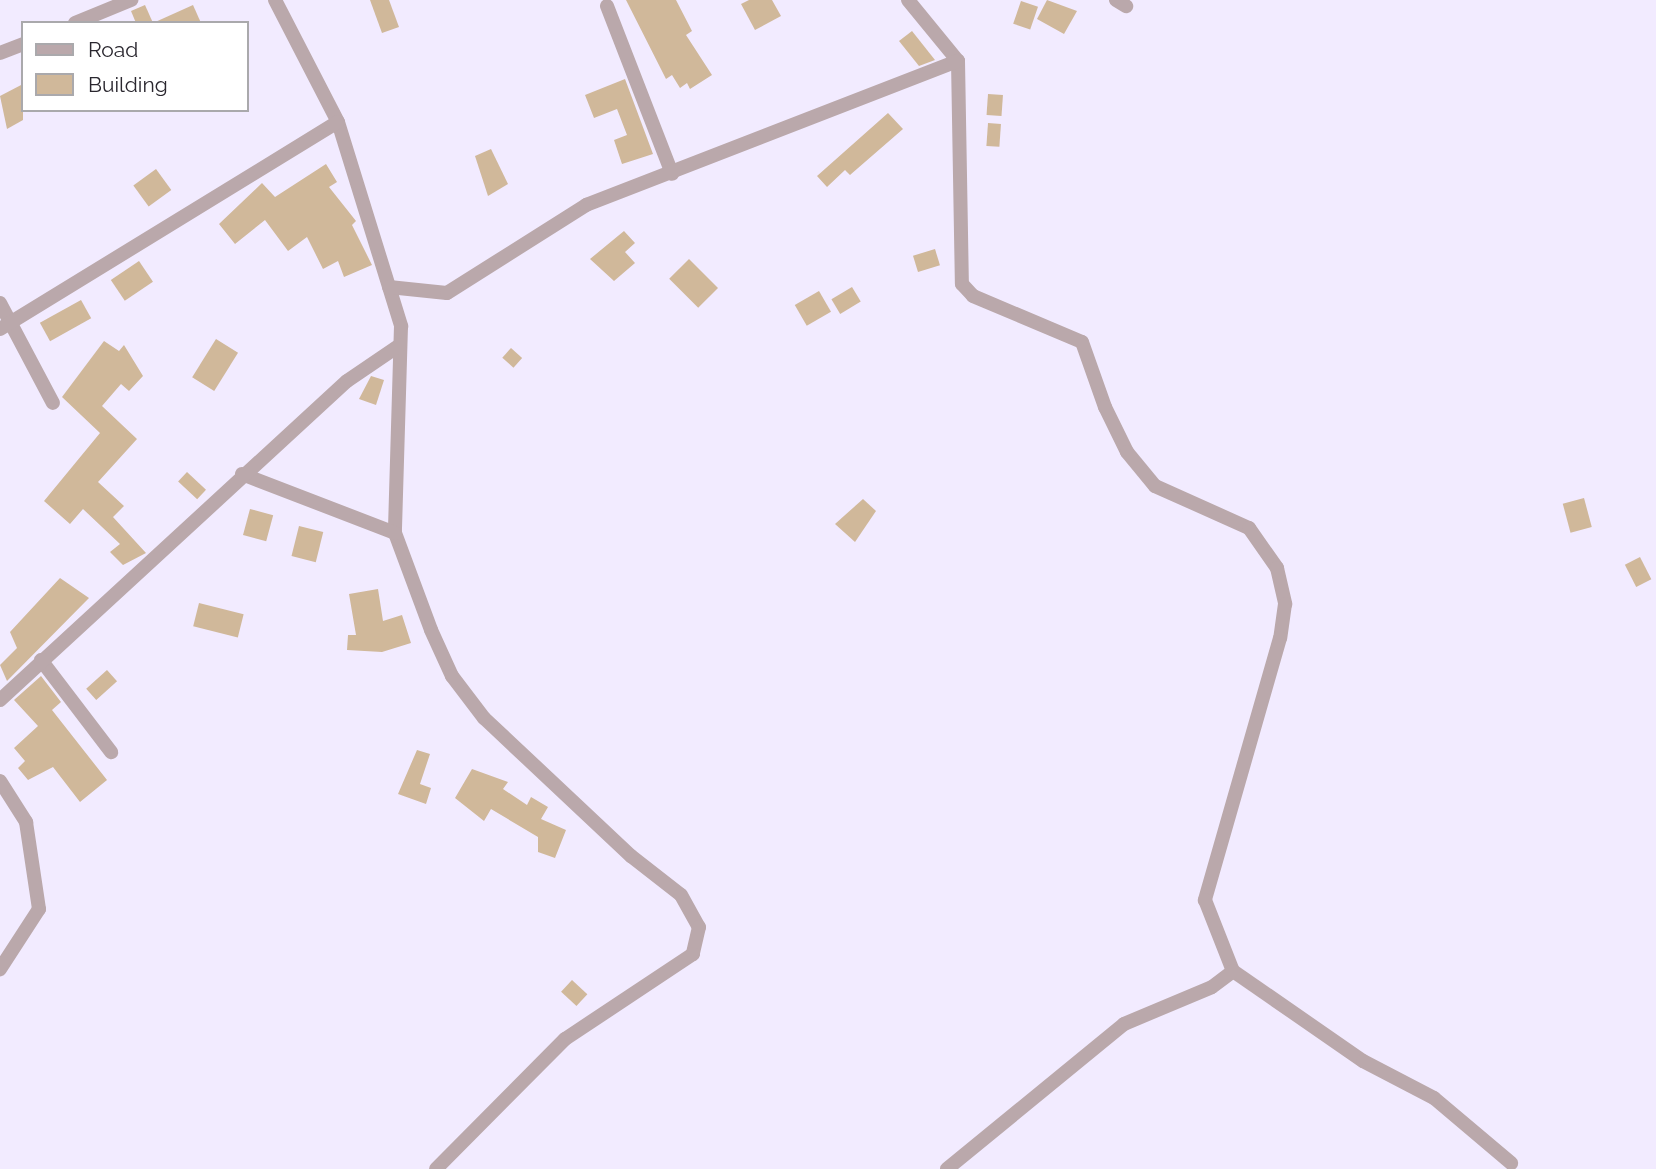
<!DOCTYPE html>
<html>
<head>
<meta charset="utf-8">
<style>
	body { margin:0 }
	#map { position:relative; width:1656px; height:1169px; overflow:hidden; background:#f2ebff; font-family:Raleway,sans-serif }
	div>[style] { position:absolute }
	.building>* { inset:0; background:#d0b89a; transform-origin:0 0 }
	.street>* { height:14px; margin:-7px; padding:0 7px; transform-origin:7px; border-radius:7px; background:#baa8ab }
	span { translate:-50% -50%; white-space:nowrap; text-align:center; line-height:1.15; -webkit-text-stroke:5px #fff; paint-order:stroke }
	.legend { position:absolute; left:21px; top:21px; width:228px; height:91px; box-sizing:border-box; background:#fff; border:2px solid #aaa9ac; margin:0; padding:9px 12px; list-style:none; font-size:21px; color:#2a272f }
	.legend li { display:flex; align-items:center; gap:14px; height:35px }
	.legend b { width:35px; border:2px solid #aaa9ac }
</style>
</head>
<body>
<div id="map">
	<div class="building">
		<div style="clip-path:polygon(370px 0,389px 0,399px 27px,382px 33px)"></div>
		<div style="clip-path:polygon(626px 0,676px 0,692px 31px,686px 35px,712px 75px,690px 89px,687px 83px,680px 88px,672px 75px,666px 79px)"></div>
		<div style="clip-path:polygon(749px 0,772px 0,781px 16px,755px 30px,741px 4px)"></div>
		<div style="clip-path:polygon(1047px 0,1077px 11px,1064px 34px,1037px 19px)"></div>
		<div style="left:1021px;top:1px;width:18px;height:24px;rotate:19deg"></div>
		<div style="clip-path:polygon(145px 5px,153px 23px,136px 23px,131px 11px)"></div>
		<div style="clip-path:polygon(193px 5px,201px 23px,153px 23px)"></div>
		<div style="clip-path:polygon(912px 31px,935px 60px,919px 66px,899px 41px)"></div>
		<div style="clip-path:polygon(625px 79px,653px 154px,622px 164px,614px 140px,627px 135px,617px 109px,594px 118px,585px 95px)"></div>
		<div style="clip-path:polygon(23px 84px,23px 120px,7px 129px,0 96px)"></div>
		<div style="left:988px;top:94px;width:15px;height:21px;rotate:4deg"></div>
		<div style="clip-path:polygon(888px 113px,903px 129px,850px 175px,845px 170px,827px 187px,817px 176px)"></div>
		<div style="left:988px;top:123px;width:13px;height:23px;rotate:4deg"></div>
		<div style="clip-path:polygon(491px 149px,508px 184px,488px 196px,475px 156px)"></div>
		<div style="clip-path:polygon(326px 164px,337px 182px,329px 187px,356px 221px,352px 225px,372px 265px,344px 277px,338px 261px,323px 269px,307px 237px,288px 251px,265px 220px,235px 244px,219px 224px,262px 183px,275px 197px)"></div>
		<div style="left:156px;top:169px;width:26px;height:28px;rotate:54deg"></div>
		<div style="clip-path:polygon(624px 231px,635px 243px,625px 252px,635px 263px,614px 281px,590px 259px)"></div>
		<div style="left:935px;top:249px;width:17px;height:23px;rotate:73deg"></div>
		<div style="left:689px;top:259px;width:41px;height:28px;rotate:45deg"></div>
		<div style="left:139px;top:261px;width:25px;height:34px;rotate:56deg"></div>
		<div style="left:852px;top:287px;width:17px;height:24px;rotate:59deg"></div>
		<div style="left:819px;top:291px;width:24px;height:28px;rotate:60deg"></div>
		<div style="left:81px;top:300px;width:21px;height:47px;rotate:61deg"></div>
		<div style="left:216px;top:339px;width:26px;height:45px;rotate:32deg"></div>
		<div style="clip-path:polygon(104px 341px,119px 351px,124px 345px,143px 376px,129px 391px,121px 384px,102px 406px,137px 439px,98px 482px,124px 506px,113px 517px,146px 553px,123px 565px,110px 552px,120px 544px,83px 509px,70px 524px,44px 501px,100px 433px,62px 397px)"></div>
		<div style="left:511px;top:348px;width:15px;height:13px;rotate:42deg"></div>
		<div style="clip-path:polygon(371px 376px,384px 380px,376px 405px,359px 399px)"></div>
		<div style="left:187px;top:472px;width:26px;height:13px;rotate:43deg"></div>
		<div style="left:1584px;top:498px;width:30px;height:22px;rotate:75deg"></div>
		<div style="clip-path:polygon(863px 499px,876px 511px,855px 542px,835px 524px)"></div>
		<div style="left:250px;top:509px;width:24px;height:27px;rotate:15deg"></div>
		<div style="left:299px;top:526px;width:25px;height:31px;rotate:14deg"></div>
		<div style="left:1640px;top:557px;width:25px;height:17px;rotate:63deg"></div>
		<div style="clip-path:polygon(60px 578px,89px 598px,7px 681px,0 665px,17px 648px,10px 632px)"></div>
		<div style="clip-path:polygon(378px 589px,383px 621px,402px 615px,411px 643px,382px 652px,347px 650px,348px 635px,356px 635px,349px 594px)"></div>
		<div style="left:199px;top:603px;width:46px;height:24px;rotate:14deg"></div>
		<div style="left:107px;top:670px;width:15px;height:28px;rotate:48deg"></div>
		<div style="clip-path:polygon(41px 676px,61px 702px,52px 710px,107px 780px,80px 802px,53px 767px,28px 780px,18px 768px,25px 761px,14px 748px,38px 726px,14px 700px)"></div>
		<div style="clip-path:polygon(417px 750px,430px 754px,420px 784px,431px 788px,426px 804px,398px 794px)"></div>
		<div style="clip-path:polygon(472px 769px,508px 782px,503px 789px,527px 805px,531px 797px,548px 807px,541px 819px,566px 830px,555px 858px,538px 852px,538px 837px,491px 809px,484px 821px,455px 798px)"></div>
		<div style="left:572px;top:980px;width:21px;height:16px;rotate:43deg"></div>
	</div>
	<div class="street">
		<div style="left:275px;top:0;width:137px;rotate:62.7deg"></div>
		<div style="left:338px;top:122px;width:214px;rotate:72.8deg"></div>
		<div style="left:401px;top:326px;width:207px;rotate:91.7deg"></div>
		<div style="left:395px;top:533px;width:103px;rotate:69.6deg"></div>
		<div style="left:431px;top:630px;width:51px;rotate:65.5deg"></div>
		<div style="left:452px;top:676px;width:53px;rotate:52.7deg"></div>
		<div style="left:484px;top:718px;width:202px;rotate:43.2deg"></div>
		<div style="left:631px;top:856px;width:63px;rotate:38deg"></div>
		<div style="left:681px;top:895px;width:37px;rotate:61deg"></div>
		<div style="left:699px;top:927px;width:28px;rotate:103deg"></div>
		<div style="left:693px;top:954px;width:154px;rotate:146.4deg"></div>
		<div style="left:565px;top:1039px;width:183px;rotate:134.8deg"></div>
		<div style="left:908px;top:0;width:79px;rotate:50.7deg"></div>
		<div style="left:958px;top:61px;width:223px;rotate:89deg"></div>
		<div style="left:962px;top:284px;width:16px;rotate:47deg"></div>
		<div style="left:973px;top:296px;width:118px;rotate:22.9deg"></div>
		<div style="left:1082px;top:342px;width:69px;rotate:70.5deg"></div>
		<div style="left:1105px;top:407px;width:50px;rotate:63.9deg"></div>
		<div style="left:1127px;top:452px;width:44px;rotate:50.5deg"></div>
		<div style="left:1155px;top:486px;width:103px;rotate:24.1deg"></div>
		<div style="left:1249px;top:528px;width:49px;rotate:55deg"></div>
		<div style="left:1277px;top:568px;width:37px;rotate:77deg"></div>
		<div style="left:1285px;top:604px;width:34px;rotate:98deg"></div>
		<div style="left:1280px;top:638px;width:273px;rotate:106deg"></div>
		<div style="left:1205px;top:900px;width:76px;rotate:68.5deg"></div>
		<div style="left:1233px;top:971px;width:158px;rotate:34.7deg"></div>
		<div style="left:1363px;top:1061px;width:80px;rotate:27.5deg"></div>
		<div style="left:1434px;top:1098px;width:101px;rotate:40.2deg"></div>
		<div style="left:1116px;top:0;width:12px;rotate:31deg"></div>
		<div style="left:607px;top:6px;width:180px;rotate:68.8deg"></div>
		<div style="left:75px;top:23px;width:61px;rotate:-22.3deg"></div>
		<div style="left:0;top:53px;width:25px;rotate:-21deg"></div>
		<div style="left:389px;top:287px;width:58px;rotate:5.9deg"></div>
		<div style="left:447px;top:293px;width:165px;rotate:-32.3deg"></div>
		<div style="left:586px;top:205px;width:399px;rotate:-21.2deg"></div>
		<div style="left:0;top:303px;width:113px;rotate:62.1deg"></div>
		<div style="left:0;top:329px;width:396px;rotate:-31.5deg"></div>
		<div style="left:242px;top:474px;width:164px;rotate:21.1deg"></div>
		<div style="left:41px;top:660px;width:116px;rotate:52.7deg"></div>
		<div style="left:0;top:700px;width:471px;rotate:-42.6deg"></div>
		<div style="left:347px;top:381px;width:64px;rotate:-34.2deg"></div>
		<div style="left:0;top:781px;width:49px;rotate:57.6deg"></div>
		<div style="left:26px;top:822px;width:88px;rotate:81.5deg"></div>
		<div style="left:39px;top:909px;width:72px;rotate:123deg"></div>
		<div style="left:947px;top:1169px;width:229px;rotate:-39.3deg"></div>
		<div style="left:1124px;top:1024px;width:95px;rotate:-22.8deg"></div>
		<div style="left:1212px;top:987px;width:26px;rotate:-37deg"></div>
	</div>
	<ul class="legend">
	<li><b style="height:9px;background:#baa8ab"></b>Road</li>
	<li><b style="height:19px;background:#d0b89a"></b>Building</li>
	</ul>
</div>
</body>
</html>
